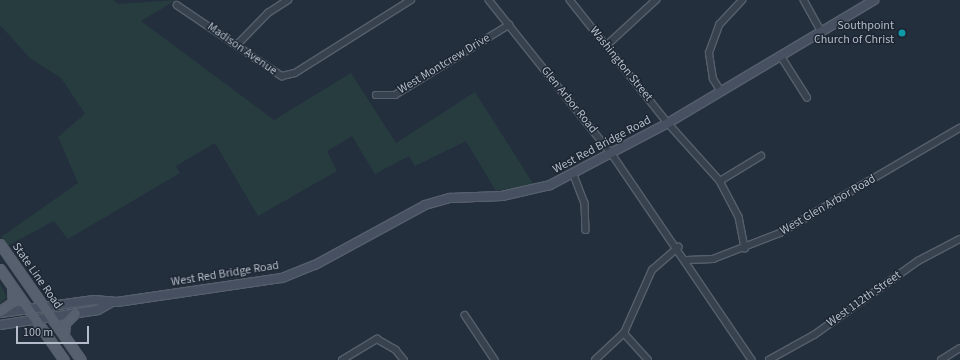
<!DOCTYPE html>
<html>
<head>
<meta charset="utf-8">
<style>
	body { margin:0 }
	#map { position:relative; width:960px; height:360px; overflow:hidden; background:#242f3e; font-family:"Source Sans 3",sans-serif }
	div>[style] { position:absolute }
	.green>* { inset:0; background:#263c3f }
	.roads { filter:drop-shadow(1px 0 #565f6c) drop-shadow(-1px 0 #565f6c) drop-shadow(0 1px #565f6c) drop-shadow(0 -1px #565f6c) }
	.street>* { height:5.5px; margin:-2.75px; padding:0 2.75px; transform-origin:2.75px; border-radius:2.75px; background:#38414e }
	.secondary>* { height:8px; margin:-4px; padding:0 4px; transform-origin:4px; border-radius:4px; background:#465061 }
	.primary>* { height:9px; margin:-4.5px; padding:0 4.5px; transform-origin:4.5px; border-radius:4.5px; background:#56606e }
	.dots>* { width:11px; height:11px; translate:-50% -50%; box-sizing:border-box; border:2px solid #1d2633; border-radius:50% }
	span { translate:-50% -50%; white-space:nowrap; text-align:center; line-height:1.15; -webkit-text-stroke:3px #1d2633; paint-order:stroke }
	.poi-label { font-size:12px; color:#b4bcc9 }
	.right { translate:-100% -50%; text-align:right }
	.street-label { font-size:12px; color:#b4bcc9 }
	.scale { position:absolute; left:16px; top:326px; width:73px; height:18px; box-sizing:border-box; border:2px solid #b4bcc9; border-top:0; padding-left:5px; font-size:12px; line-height:14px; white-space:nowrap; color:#b4bcc9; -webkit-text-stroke:3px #1d2633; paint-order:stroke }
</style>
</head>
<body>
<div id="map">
	<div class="green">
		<div style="clip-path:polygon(0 0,113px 0,118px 4px,176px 0,141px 21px,274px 120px,351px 73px,396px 143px,475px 92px,534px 185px,496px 191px,466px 141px,415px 166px,409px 156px,375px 174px,352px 136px,327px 151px,337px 171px,258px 216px,215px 143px,176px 166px,180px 173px,68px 239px,54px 221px,7px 246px,1px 237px,78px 183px,58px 137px,85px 114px,61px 78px,30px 58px,0 25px)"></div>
		<div style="clip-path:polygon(0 284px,7px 297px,0 304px)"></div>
	</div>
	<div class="roads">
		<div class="street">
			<div style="left:489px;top:0;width:197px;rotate:51.4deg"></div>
			<div style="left:612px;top:154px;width:249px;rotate:55.8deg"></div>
			<div style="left:570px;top:0;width:157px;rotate:51.5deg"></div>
			<div style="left:668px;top:123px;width:78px;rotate:48.1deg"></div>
			<div style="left:720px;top:181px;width:41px;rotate:62.2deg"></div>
			<div style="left:739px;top:217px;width:32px;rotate:79deg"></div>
			<div style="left:804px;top:0;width:37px;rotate:61deg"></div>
			<div style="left:177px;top:5px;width:127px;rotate:34.1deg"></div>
			<div style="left:282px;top:76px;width:13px;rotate:-13deg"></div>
			<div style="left:295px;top:73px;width:137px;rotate:-32.2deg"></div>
			<div style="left:237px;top:45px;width:45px;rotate:-45.9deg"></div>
			<div style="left:268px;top:13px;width:24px;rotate:-33deg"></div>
			<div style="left:607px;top:45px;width:67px;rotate:-42.6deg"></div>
			<div style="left:781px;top:56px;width:49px;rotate:57.6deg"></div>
			<div style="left:721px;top:92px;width:15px;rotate:-122deg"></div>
			<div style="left:713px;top:79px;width:26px;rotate:-99deg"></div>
			<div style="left:709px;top:53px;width:30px;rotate:-70deg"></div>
			<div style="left:719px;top:25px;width:34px;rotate:-47deg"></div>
			<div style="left:376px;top:95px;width:19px"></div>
			<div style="left:395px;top:95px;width:134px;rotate:-31.6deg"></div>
			<div style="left:574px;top:175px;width:30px;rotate:69deg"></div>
			<div style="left:585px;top:203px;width:27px;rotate:88deg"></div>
			<div style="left:720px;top:181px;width:48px;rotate:-31.4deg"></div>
			<div style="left:687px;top:260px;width:26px;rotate:-2deg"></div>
			<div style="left:713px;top:259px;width:72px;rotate:-21.2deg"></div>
			<div style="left:780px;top:233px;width:208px;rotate:-30.3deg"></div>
			<div style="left:465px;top:315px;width:54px;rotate:56.3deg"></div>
			<div style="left:624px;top:333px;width:36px;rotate:48deg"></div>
			<div style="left:342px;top:360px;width:41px;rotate:-31deg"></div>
			<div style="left:377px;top:339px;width:22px;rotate:30deg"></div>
			<div style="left:396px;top:350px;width:13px;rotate:51deg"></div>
			<div style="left:595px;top:360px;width:40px;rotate:-43deg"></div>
			<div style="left:624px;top:333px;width:69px;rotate:-66deg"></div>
			<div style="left:652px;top:270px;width:35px;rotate:-41deg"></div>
			<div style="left:769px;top:360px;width:51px;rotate:-29.1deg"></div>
			<div style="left:814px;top:335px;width:128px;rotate:-35.4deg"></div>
			<div style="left:918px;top:261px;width:47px;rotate:-27.6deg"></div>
			<div style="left:941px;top:360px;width:22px;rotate:-32deg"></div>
		</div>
		<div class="secondary">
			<div style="left:0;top:313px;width:95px;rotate:-7.9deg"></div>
			<div style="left:94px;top:300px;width:23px;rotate:5deg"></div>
			<div style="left:117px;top:302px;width:167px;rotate:-8.3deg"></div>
			<div style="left:282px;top:278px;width:35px;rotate:-22deg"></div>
			<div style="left:315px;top:265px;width:125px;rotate:-28.6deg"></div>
			<div style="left:425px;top:205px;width:26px;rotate:-16deg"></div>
			<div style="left:450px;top:198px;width:52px;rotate:-2.2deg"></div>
			<div style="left:502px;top:196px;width:49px;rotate:-12.9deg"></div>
			<div style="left:550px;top:185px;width:133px;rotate:-27.7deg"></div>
			<div style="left:668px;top:123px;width:240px;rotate:-30.8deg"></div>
			<div style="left:0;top:325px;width:99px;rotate:-8.7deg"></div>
			<div style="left:98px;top:310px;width:16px;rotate:-30deg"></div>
		</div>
		<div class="primary">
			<div style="left:0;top:244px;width:141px;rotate:55.1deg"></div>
			<div style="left:0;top:269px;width:111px;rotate:54.9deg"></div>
			<div style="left:0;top:311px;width:16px;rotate:-35deg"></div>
			<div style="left:13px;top:302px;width:13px;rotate:-94deg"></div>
			<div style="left:64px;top:334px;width:11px;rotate:-85deg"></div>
			<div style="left:65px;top:323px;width:14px;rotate:-45deg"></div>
		</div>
	</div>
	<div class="dots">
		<div style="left:902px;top:33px;background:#0f9aa8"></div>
	</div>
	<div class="poi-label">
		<span class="right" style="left:894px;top:33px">Southpoint<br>Church of Christ</span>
	</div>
	<div class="street-label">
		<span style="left:242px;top:49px;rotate:35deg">Madison Avenue</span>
		<span style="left:444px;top:64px;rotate:-31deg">West Montcrew Drive</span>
		<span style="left:621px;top:64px;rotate:51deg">Washington Street</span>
		<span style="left:569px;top:100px;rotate:51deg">Glen Arbor Road</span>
		<span style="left:602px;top:145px;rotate:-28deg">West Red Bridge Road</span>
		<span style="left:828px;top:205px;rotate:-30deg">West Glen Arbor Road</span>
		<span style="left:225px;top:274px;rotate:-9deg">West Red Bridge Road</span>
		<span style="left:37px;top:276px;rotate:55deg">State Line Road</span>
		<span style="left:864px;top:299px;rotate:-35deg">West 112th Street</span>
	</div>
	<div class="scale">100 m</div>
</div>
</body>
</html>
